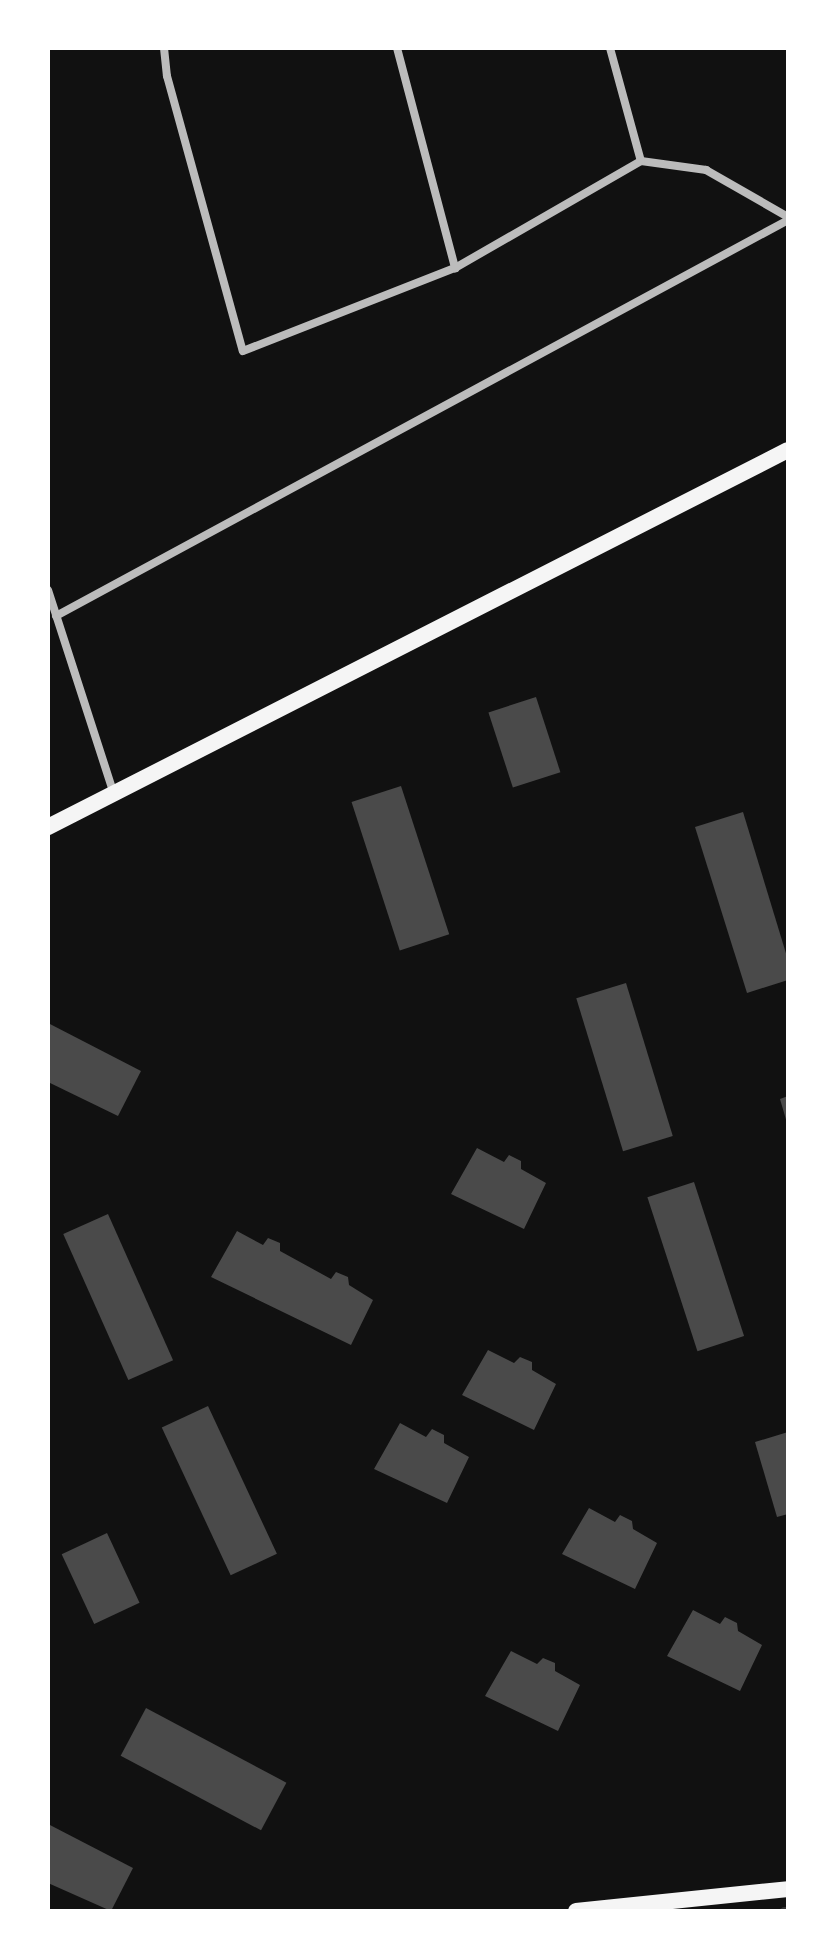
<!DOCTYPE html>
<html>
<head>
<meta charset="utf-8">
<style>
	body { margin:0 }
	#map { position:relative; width:836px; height:1959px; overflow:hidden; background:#111; font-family:"IBM Plex Sans",sans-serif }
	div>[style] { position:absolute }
	.stream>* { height:9px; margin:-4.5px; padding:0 4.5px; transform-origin:4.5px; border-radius:4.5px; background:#333 }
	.building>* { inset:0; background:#4a4a4a; transform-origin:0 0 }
	.minor>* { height:8px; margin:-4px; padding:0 4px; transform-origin:4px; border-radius:4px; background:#bcbcbc }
	.secondary>* { height:16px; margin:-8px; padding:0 8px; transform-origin:8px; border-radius:8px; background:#f5f5f5 }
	span { translate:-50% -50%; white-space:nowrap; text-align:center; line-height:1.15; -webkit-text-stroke:6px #fff; paint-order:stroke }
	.frame { position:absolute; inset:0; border:50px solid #fff; pointer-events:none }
</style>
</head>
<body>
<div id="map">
	<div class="stream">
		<div style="left:784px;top:1911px;width:4px"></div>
	</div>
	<div class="building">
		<div style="left:536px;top:697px;width:79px;height:50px;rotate:72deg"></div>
		<div style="left:401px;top:786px;width:156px;height:52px;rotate:72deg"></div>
		<div style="clip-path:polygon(743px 812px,788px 960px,788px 980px,747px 993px,695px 827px)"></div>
		<div style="left:626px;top:983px;width:160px;height:52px;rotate:73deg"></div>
		<div style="clip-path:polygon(48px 1023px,141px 1071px,118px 1116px,48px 1082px)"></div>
		<div style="clip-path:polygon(788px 1096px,788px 1123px,787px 1123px,780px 1099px)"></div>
		<div style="clip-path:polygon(477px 1148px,504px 1162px,509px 1155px,521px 1161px,521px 1169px,546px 1183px,524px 1229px,451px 1194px)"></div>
		<div style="left:694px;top:1182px;width:162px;height:49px;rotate:72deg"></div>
		<div style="left:108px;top:1214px;width:160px;height:49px;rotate:66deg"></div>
		<div style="clip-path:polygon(237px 1231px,263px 1245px,268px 1238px,280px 1243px,280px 1251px,331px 1279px,336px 1272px,348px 1277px,349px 1285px,373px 1300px,351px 1345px,211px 1277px)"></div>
		<div style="clip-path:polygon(488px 1350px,514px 1363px,520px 1357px,532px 1362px,532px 1370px,556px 1384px,534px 1430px,462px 1395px)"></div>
		<div style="left:208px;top:1406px;width:163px;height:51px;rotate:65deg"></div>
		<div style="clip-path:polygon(400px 1423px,426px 1437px,432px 1429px,444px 1435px,444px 1443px,469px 1457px,447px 1503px,374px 1469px)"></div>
		<div style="clip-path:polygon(788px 1432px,788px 1514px,777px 1517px,755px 1442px)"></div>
		<div style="clip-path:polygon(589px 1508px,615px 1522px,620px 1515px,632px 1521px,633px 1529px,657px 1543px,635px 1589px,562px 1554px)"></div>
		<div style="left:107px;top:1533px;width:77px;height:50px;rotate:65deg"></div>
		<div style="clip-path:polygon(693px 1610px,720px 1624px,725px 1617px,737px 1623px,738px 1631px,762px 1645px,740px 1691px,667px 1656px)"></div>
		<div style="clip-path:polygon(511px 1651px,537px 1664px,543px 1658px,555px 1663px,555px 1671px,580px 1685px,558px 1731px,485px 1696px)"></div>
		<div style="left:146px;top:1708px;width:159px;height:54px;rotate:28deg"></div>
		<div style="clip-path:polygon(48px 1824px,133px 1868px,111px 1911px,48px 1883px)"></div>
	</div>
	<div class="minor">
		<div style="left:164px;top:48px;width:28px;rotate:84deg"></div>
		<div style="left:167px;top:76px;width:285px;rotate:74.6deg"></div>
		<div style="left:243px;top:351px;width:228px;rotate:-21.4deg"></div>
		<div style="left:455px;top:268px;width:215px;rotate:-29.9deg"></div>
		<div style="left:641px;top:161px;width:66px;rotate:7.9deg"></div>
		<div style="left:706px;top:170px;width:95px;rotate:29.8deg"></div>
		<div style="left:397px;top:48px;width:228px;rotate:75.2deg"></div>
		<div style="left:610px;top:48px;width:117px;rotate:74.7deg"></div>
		<div style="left:48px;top:590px;width:214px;rotate:72.1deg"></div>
		<div style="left:56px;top:616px;width:832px;rotate:-28.41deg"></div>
	</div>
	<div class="secondary">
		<div style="left:48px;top:827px;width:830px;rotate:-27deg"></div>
		<div style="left:576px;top:1911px;width:213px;rotate:-5.9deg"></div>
	</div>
	<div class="frame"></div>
</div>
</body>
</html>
